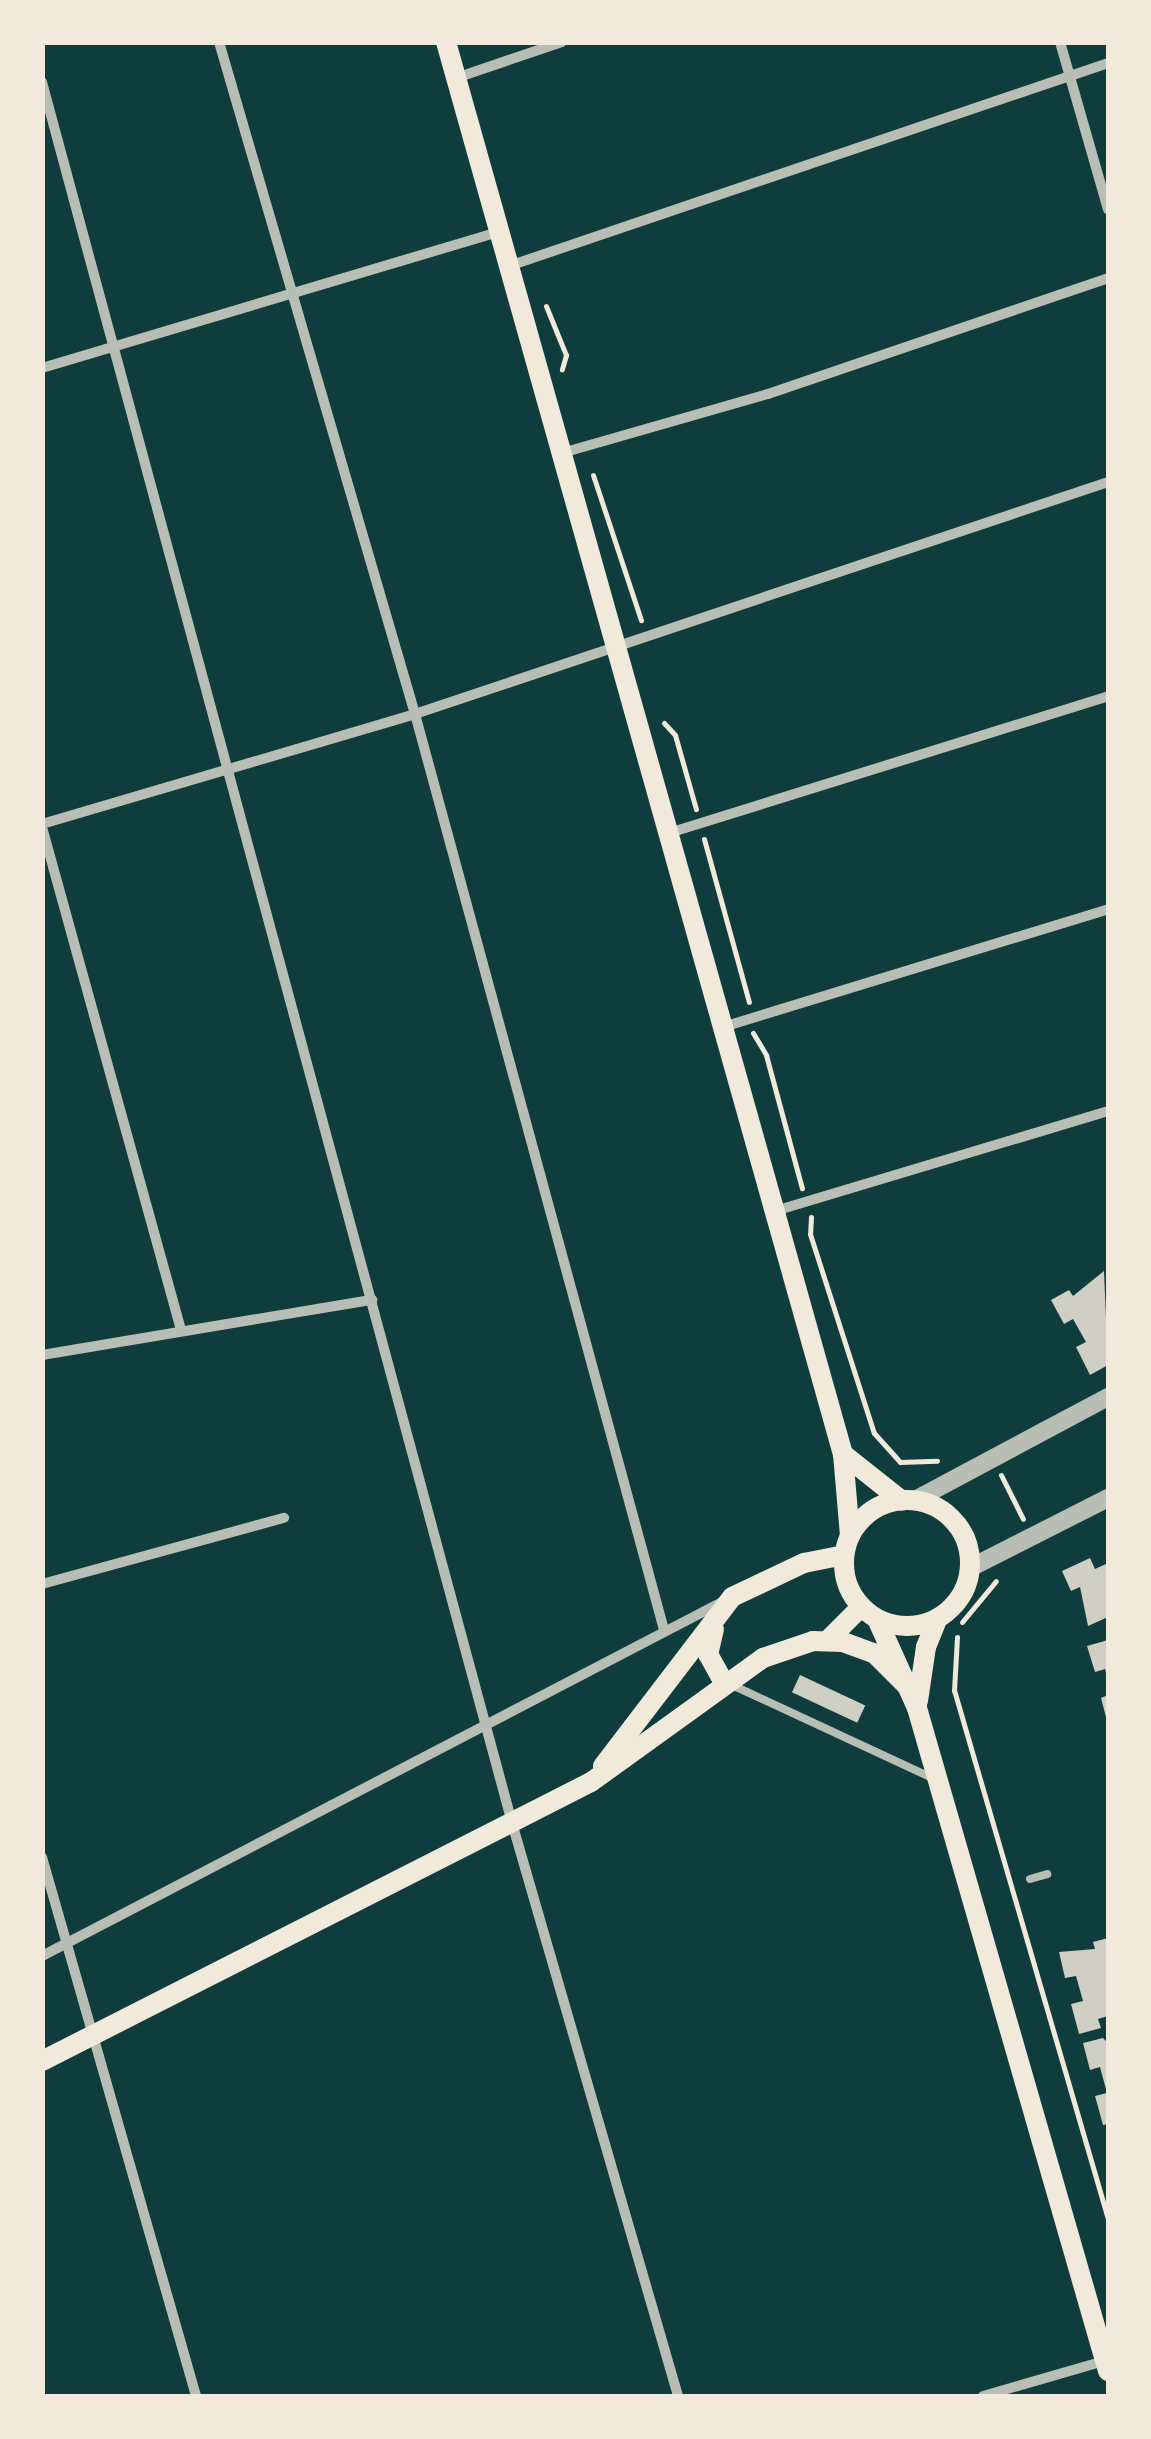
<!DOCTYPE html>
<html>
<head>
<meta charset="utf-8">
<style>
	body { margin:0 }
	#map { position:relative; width:1151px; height:2439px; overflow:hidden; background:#0f3d3e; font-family:"Space Grotesk",sans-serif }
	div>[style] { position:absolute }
	.building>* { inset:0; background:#cfcfc3; transform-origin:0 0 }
	.path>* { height:5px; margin:-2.5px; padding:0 2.5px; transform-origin:2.5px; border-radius:2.5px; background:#f1e9da }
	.service>* { height:8px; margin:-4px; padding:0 4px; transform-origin:4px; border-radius:4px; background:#b8beb3 }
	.minor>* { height:10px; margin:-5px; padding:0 5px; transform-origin:5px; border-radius:5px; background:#b8beb3 }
	.tertiary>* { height:18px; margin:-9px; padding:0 9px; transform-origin:9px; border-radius:9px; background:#b8beb3 }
	.secondary>* { height:20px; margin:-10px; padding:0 10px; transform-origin:10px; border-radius:10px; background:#f1e9da }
	.secondary>.ring { margin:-10px; padding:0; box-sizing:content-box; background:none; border:20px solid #f1e9da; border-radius:50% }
	span { translate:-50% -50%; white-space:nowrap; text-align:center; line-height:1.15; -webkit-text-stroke:8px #f1e9da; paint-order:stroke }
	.frame { position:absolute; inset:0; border:45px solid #f1e9da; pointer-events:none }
</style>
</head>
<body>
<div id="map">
	<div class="building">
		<div style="clip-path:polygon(1104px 1271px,1108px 1365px,1090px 1375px,1076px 1347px,1086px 1342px,1073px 1319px,1064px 1324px,1051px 1300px,1069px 1290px,1073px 1296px)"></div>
		<div style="clip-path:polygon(1090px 1558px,1095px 1569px,1108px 1563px,1108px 1617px,1088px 1626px,1080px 1587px,1071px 1591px,1062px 1571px)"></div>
		<div style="clip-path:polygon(1108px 1640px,1108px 1677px,1107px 1677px,1105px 1669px,1095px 1672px,1087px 1646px)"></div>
		<div style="left:800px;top:1675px;width:72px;height:19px;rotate:25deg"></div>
		<div style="clip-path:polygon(1108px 1695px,1108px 1720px,1107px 1721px,1101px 1698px)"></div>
		<div style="clip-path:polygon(1108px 1938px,1108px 2016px,1098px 2019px,1101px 2028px,1079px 2034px,1071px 2004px,1083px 2001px,1076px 1976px,1065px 1978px,1059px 1952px,1095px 1949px,1093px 1942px)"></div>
		<div style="clip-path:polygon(1103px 2038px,1108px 2043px,1108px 2124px,1103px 2125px,1095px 2096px,1107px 2093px,1100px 2067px,1090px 2070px,1083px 2043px)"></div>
	</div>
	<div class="path">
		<div style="left:546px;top:306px;width:53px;rotate:67.8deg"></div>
		<div style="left:566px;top:355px;width:15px;rotate:106deg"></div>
		<div style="left:593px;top:475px;width:153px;rotate:71.7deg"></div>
		<div style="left:664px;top:723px;width:16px;rotate:47deg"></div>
		<div style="left:675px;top:735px;width:77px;rotate:74.2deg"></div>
		<div style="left:704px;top:839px;width:169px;rotate:74.6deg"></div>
		<div style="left:753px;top:1033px;width:26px;rotate:59deg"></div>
		<div style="left:766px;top:1055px;width:138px;rotate:74.9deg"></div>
		<div style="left:811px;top:1217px;width:17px;rotate:93deg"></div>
		<div style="left:810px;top:1234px;width:209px;rotate:72.2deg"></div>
		<div style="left:874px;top:1433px;width:39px;rotate:48deg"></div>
		<div style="left:900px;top:1462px;width:37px;rotate:-2deg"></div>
		<div style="left:1001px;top:1475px;width:49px;rotate:63.4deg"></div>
		<div style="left:962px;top:1622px;width:53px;rotate:-50.3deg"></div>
		<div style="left:957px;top:1637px;width:53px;rotate:93.2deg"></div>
		<div style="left:954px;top:1690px;width:551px;rotate:73.77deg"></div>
	</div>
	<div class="service">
		<div style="left:732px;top:1685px;width:221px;rotate:24.9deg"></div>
		<div style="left:1030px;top:1879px;width:18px;rotate:-16deg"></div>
	</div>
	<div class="minor">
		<div style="left:219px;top:42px;width:700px;rotate:73.74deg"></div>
		<div style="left:415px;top:714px;width:949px;rotate:74.79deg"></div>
		<div style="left:1060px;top:42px;width:174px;rotate:74deg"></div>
		<div style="left:456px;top:78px;width:112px;rotate:-18.8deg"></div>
		<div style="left:42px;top:82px;width:1803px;rotate:74.89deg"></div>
		<div style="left:512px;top:1823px;width:597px;rotate:73.84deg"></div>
		<div style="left:509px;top:266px;width:632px;rotate:-18.72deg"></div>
		<div style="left:42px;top:368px;width:477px;rotate:-16.6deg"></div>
		<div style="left:562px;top:453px;width:214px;rotate:-16deg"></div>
		<div style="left:768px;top:394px;width:359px;rotate:-18.8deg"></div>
		<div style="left:42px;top:824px;width:389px;rotate:-16.4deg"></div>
		<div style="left:415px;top:714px;width:731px;rotate:-18.51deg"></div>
		<div style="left:42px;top:827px;width:522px;rotate:74.55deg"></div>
		<div style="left:669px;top:833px;width:460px;rotate:-17.3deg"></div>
		<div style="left:723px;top:1027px;width:403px;rotate:-17deg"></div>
		<div style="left:775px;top:1211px;width:348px;rotate:-16.7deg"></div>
		<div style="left:42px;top:1355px;width:335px;rotate:-9.5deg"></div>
		<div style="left:42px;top:1584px;width:251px;rotate:-15.3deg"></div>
		<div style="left:42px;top:1857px;width:561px;rotate:74.05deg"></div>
		<div style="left:42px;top:1956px;width:767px;rotate:-27.5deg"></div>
		<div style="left:983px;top:2396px;width:126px;rotate:-16.1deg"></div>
	</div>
	<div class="tertiary">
		<div style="left:915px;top:1500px;width:219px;rotate:-28.1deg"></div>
		<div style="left:970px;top:1568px;width:155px;rotate:-26.9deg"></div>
	</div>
	<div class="secondary">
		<div style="left:446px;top:42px;width:1467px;rotate:74.3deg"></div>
		<div style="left:843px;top:1454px;width:82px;rotate:85.1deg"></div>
		<div style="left:843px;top:1454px;width:75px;rotate:38.5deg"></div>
		<div class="ring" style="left:844px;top:1500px;width:106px;height:106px"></div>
		<div style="left:877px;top:1619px;width:98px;rotate:65.8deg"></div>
		<div style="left:917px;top:1708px;width:690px;rotate:73.93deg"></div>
		<div style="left:714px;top:1629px;width:26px;rotate:103deg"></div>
		<div style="left:708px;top:1654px;width:31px;rotate:61deg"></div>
		<div style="left:828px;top:1640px;width:47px;rotate:-45deg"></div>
		<div style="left:918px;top:1701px;width:55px;rotate:-81.6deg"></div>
		<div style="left:926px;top:1647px;width:31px;rotate:-68deg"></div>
		<div style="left:603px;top:1766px;width:213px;rotate:-52.6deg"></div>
		<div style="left:732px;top:1597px;width:80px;rotate:-25.3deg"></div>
		<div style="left:804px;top:1563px;width:41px;rotate:-11.3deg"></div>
		<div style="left:42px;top:2061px;width:616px;rotate:-26.94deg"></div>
		<div style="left:591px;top:1782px;width:212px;rotate:-35.8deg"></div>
		<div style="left:763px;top:1658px;width:53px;rotate:-18.8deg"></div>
		<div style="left:813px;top:1641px;width:30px;rotate:2deg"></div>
		<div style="left:843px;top:1642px;width:33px;rotate:20deg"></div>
		<div style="left:874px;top:1653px;width:47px;rotate:45deg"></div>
	</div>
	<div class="frame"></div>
</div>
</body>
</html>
